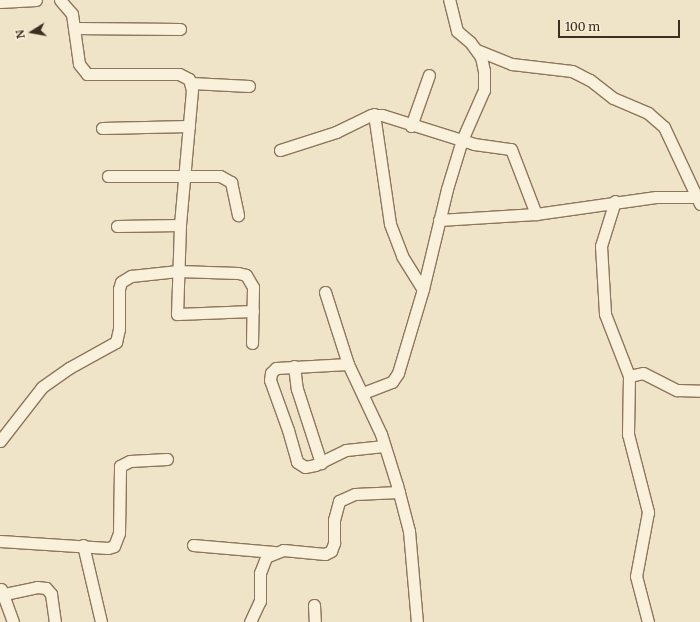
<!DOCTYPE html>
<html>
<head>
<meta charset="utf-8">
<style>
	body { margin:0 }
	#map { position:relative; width:700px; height:622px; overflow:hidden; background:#f0e4c8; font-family:Merriweather,serif }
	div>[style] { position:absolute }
	.roads { filter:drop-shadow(1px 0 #8d765c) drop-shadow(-1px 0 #8d765c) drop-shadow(0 1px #8d765c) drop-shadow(0 -1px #8d765c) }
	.minor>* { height:11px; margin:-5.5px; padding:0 5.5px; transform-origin:5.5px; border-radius:5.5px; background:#faf1dc }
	span { translate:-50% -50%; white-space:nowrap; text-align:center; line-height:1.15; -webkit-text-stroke:3px #f7eed8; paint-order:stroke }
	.north { position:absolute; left:12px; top:12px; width:40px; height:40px; -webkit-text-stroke:3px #f7eed8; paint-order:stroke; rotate:259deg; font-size:11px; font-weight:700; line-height:16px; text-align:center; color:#3d2e20 }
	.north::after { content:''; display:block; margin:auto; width:14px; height:18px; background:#3d2e20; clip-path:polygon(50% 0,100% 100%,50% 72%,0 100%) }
	.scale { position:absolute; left:558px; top:20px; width:122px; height:18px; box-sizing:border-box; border:2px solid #3d2e20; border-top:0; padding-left:5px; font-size:12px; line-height:14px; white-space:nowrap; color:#3d2e20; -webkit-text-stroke:3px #f7eed8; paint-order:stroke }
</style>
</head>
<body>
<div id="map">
	<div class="roads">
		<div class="minor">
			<div style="left:60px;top:0;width:18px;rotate:49deg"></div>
			<div style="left:72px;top:14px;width:50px;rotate:82deg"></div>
			<div style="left:79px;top:64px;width:13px;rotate:51deg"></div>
			<div style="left:87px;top:74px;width:92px"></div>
			<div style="left:179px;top:74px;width:11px;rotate:27deg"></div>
			<div style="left:189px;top:79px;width:11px;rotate:75deg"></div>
			<div style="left:192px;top:90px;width:136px;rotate:95.1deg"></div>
			<div style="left:180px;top:225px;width:89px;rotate:91.9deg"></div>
			<div style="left:177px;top:314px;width:76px;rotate:-2.3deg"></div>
			<div style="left:0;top:2px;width:36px;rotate:-3deg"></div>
			<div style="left:74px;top:28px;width:106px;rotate:0.5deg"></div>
			<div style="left:477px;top:50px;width:38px;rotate:22deg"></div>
			<div style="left:512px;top:64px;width:60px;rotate:6.7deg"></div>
			<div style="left:572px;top:71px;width:20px;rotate:27deg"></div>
			<div style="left:590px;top:80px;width:29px;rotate:38deg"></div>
			<div style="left:613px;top:98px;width:38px;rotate:23deg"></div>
			<div style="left:648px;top:113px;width:21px;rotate:41deg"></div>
			<div style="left:664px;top:127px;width:85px;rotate:64.9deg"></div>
			<div style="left:191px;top:83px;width:58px;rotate:3deg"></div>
			<div style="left:374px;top:114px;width:111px;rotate:81.7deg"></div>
			<div style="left:390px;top:224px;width:34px;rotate:69deg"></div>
			<div style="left:402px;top:256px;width:39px;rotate:58deg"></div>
			<div style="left:411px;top:126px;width:54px;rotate:-70.6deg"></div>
			<div style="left:102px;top:128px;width:87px;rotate:-1.3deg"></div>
			<div style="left:280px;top:150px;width:59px;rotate:-17.8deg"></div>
			<div style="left:336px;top:132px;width:39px;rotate:-26deg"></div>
			<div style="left:371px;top:115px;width:11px"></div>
			<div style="left:382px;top:115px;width:96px;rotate:17.5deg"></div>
			<div style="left:474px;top:144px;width:37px;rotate:8deg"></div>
			<div style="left:511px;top:149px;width:70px;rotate:69deg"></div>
			<div style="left:108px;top:176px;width:112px"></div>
			<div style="left:220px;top:176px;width:13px;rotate:29deg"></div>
			<div style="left:231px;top:182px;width:34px;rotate:78deg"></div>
			<div style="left:615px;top:201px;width:47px;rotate:107.3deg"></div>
			<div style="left:601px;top:246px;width:68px;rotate:86.6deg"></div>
			<div style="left:605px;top:314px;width:66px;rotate:68.8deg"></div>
			<div style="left:629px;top:376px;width:58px;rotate:91deg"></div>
			<div style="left:628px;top:434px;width:81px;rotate:75.6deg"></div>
			<div style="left:648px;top:512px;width:65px;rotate:100.6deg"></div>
			<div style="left:636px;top:576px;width:48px;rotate:75.4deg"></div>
			<div style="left:439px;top:220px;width:97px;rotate:-3.5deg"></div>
			<div style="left:536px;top:214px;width:121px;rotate:-8.1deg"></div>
			<div style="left:656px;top:197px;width:40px"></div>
			<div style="left:117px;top:226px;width:63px;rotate:-0.9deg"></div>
			<div style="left:325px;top:292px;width:76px;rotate:72.3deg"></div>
			<div style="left:348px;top:364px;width:77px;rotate:64.8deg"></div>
			<div style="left:381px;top:434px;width:53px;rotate:72.6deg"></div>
			<div style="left:397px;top:485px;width:48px;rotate:75.4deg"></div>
			<div style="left:409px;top:531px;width:91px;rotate:85deg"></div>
			<div style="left:348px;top:364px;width:72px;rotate:176.8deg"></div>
			<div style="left:276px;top:368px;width:7px;rotate:135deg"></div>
			<div style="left:271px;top:373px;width:7px;rotate:98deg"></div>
			<div style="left:270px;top:380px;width:53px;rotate:70.2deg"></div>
			<div style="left:288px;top:430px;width:33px;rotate:74deg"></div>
			<div style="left:297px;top:462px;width:9px;rotate:32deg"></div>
			<div style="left:305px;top:467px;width:10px;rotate:-11deg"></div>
			<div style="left:315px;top:465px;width:34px;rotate:-26deg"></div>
			<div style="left:346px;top:450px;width:38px;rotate:-6deg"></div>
			<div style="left:294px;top:366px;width:23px;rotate:83deg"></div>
			<div style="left:297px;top:389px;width:78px;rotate:72deg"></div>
			<div style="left:629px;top:376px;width:14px;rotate:-12deg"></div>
			<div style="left:643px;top:373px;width:38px;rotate:27deg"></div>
			<div style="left:677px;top:390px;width:23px;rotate:2deg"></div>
			<div style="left:363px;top:393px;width:31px;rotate:-21deg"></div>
			<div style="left:392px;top:382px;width:11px;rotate:-56deg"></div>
			<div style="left:398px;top:373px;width:88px;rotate:-73.4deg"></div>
			<div style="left:423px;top:289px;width:103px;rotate:-76.5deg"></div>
			<div style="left:447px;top:189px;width:51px;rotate:-73deg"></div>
			<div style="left:462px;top:140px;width:55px;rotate:-66.3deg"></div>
			<div style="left:484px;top:90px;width:19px;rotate:-90deg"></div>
			<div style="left:484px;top:71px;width:14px;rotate:-102deg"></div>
			<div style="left:481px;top:57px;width:19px;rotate:-126deg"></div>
			<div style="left:470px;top:42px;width:17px;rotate:-140deg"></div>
			<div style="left:457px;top:31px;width:32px;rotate:-104deg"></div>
			<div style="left:0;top:441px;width:68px;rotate:-52.1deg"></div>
			<div style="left:42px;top:387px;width:33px;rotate:-35deg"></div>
			<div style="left:69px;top:368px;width:54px;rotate:-29deg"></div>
			<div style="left:116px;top:342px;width:13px;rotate:-77deg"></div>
			<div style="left:119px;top:329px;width:40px;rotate:-90deg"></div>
			<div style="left:119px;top:289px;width:7px;rotate:-74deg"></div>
			<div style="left:121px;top:282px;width:12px;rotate:-31deg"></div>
			<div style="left:131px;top:276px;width:47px;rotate:-6.1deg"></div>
			<div style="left:178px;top:271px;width:60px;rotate:1.9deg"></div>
			<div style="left:238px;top:273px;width:8px;rotate:14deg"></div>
			<div style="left:246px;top:275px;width:14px;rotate:60deg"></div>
			<div style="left:253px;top:287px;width:56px;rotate:91deg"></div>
			<div style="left:0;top:541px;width:108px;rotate:3.7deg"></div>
			<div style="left:108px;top:548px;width:6px;rotate:-18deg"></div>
			<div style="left:114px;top:546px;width:14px;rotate:-69deg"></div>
			<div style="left:119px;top:533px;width:67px;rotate:-89.1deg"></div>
			<div style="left:120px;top:466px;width:11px;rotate:-27deg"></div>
			<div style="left:130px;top:461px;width:37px;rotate:-3deg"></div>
			<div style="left:83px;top:545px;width:79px;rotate:76.8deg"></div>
			<div style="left:193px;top:545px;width:81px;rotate:4.9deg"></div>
			<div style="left:1px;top:589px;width:35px;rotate:70deg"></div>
			<div style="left:0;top:595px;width:38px;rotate:-12deg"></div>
			<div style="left:37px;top:587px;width:9px;rotate:6deg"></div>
			<div style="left:46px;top:588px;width:8px;rotate:50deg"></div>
			<div style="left:51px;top:594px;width:28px;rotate:82deg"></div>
			<div style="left:314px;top:605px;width:17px;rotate:87deg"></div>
			<div style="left:250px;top:622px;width:23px;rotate:-65deg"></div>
			<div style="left:260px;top:601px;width:28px;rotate:-90deg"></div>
			<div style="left:260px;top:573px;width:17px;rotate:-69deg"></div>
			<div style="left:266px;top:557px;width:18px;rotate:-22deg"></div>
			<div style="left:283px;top:550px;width:42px;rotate:5.4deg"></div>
			<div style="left:325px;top:554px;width:7px;rotate:-27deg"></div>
			<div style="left:331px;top:551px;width:9px;rotate:-69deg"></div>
			<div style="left:334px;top:543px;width:23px;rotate:-90deg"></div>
			<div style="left:334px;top:520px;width:20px;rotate:-75deg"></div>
			<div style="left:339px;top:501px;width:17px;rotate:-24deg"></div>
			<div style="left:355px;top:494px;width:44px;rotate:-2.6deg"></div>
		</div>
	</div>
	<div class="north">N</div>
	<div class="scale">100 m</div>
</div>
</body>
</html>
